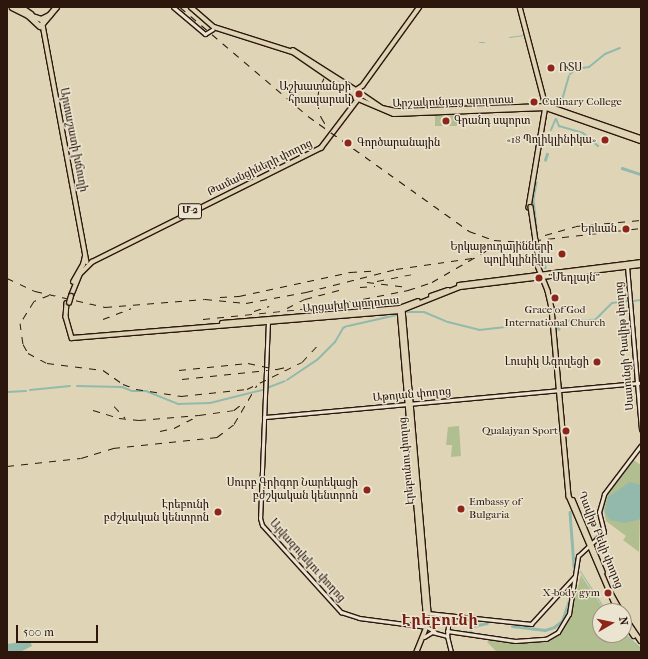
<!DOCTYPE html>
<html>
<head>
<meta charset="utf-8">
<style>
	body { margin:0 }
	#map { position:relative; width:648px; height:659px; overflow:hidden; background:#dfd5b6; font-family:"IM FELL French Canon","Noto Serif Armenian",serif }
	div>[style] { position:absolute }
	.green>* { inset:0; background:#b0be90; transform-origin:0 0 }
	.water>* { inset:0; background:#93b9ac }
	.stream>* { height:1px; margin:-0.5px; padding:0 0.5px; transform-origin:0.5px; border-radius:0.5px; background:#93b9ac }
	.canal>* { height:2px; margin:-1px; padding:0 1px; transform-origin:1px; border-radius:1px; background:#93b9ac }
	.river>* { height:2.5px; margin:-1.25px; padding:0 1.25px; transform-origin:1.25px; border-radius:1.25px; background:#93b9ac }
	.roads { filter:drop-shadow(1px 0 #2d170d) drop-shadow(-1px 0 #2d170d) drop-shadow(0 1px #2d170d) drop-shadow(0 -1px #2d170d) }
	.secondary>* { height:3px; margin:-1.5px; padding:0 1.5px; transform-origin:1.5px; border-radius:1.5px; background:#eae4d0 }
	.primary>* { height:3.5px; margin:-1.75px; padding:0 1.75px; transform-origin:1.75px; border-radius:1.75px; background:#dfd5b6 }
	.highway>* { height:4.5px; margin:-2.25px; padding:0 2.25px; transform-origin:2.25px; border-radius:2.25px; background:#dfd5b6 }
	.rail>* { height:1px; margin-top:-0.5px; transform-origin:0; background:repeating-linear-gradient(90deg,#2d170d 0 7px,transparent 0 14px) }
	.bridges { filter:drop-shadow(1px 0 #2d170d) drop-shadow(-1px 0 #2d170d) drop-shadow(0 1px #2d170d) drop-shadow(0 -1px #2d170d) }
	.primary-bridge>* { height:3.5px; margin:-1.75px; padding:0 1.75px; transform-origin:1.75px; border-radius:1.75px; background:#dfd5b6 }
	.dots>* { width:11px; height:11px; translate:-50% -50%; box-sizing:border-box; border:2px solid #eae4d0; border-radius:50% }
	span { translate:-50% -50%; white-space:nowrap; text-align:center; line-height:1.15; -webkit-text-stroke:3px #eae4d0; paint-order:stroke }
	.shield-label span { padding:1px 3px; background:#eae4d0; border:1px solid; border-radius:3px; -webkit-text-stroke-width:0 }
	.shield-label { font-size:10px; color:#2d170d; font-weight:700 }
	.poi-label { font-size:11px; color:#2d170d }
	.left { translate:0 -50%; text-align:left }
	.right { translate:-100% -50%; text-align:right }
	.street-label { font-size:11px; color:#2d170d }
	.district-label { font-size:15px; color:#7a1f14; font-weight:700; letter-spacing:1px }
	.frame { position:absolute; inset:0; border:8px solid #2d170d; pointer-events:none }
	.north { position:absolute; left:592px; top:603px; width:40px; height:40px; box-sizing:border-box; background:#eae4d0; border:1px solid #9e9282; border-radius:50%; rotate:81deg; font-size:11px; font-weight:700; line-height:16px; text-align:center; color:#2d170d }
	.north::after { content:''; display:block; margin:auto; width:14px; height:18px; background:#8f2418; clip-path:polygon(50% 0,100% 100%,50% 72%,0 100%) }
	.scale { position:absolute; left:16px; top:625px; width:82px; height:18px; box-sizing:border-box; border:2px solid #2d170d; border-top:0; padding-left:5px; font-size:12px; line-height:14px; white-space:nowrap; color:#2d170d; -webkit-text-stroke:3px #eae4d0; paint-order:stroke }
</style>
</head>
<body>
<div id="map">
	<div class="green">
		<div style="clip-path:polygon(480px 104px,486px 106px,415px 109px,415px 106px)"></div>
		<div style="left:457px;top:115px;width:11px;height:22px;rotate:90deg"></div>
		<div style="clip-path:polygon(459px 426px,461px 456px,451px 457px,452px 445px,446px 445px,448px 427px)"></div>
		<div style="clip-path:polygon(632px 459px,641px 465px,639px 552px,623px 540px,626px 536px,606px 521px,604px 511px,601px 510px,605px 494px)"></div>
		<div style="clip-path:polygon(581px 575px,605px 611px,600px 611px,600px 635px,624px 634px,641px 648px,641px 652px,497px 652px,487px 642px,490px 638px,518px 643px,551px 639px,562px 629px,571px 613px)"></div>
	</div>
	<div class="water">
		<div style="clip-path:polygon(630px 482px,641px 485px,641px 519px,625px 523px,610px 520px,605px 513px,608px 497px)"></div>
		<div style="clip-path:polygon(30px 641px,32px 646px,20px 652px,7px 652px,7px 644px)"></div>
	</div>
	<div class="stream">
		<div style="left:509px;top:37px;width:15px;rotate:-8deg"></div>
		<div style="left:479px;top:42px;width:5px"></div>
		<div style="left:580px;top:571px;width:48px;rotate:57deg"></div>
		<div style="left:624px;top:633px;width:23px;rotate:43deg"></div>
	</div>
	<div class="canal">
		<div style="left:570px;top:74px;width:8px;rotate:-40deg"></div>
		<div style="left:576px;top:69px;width:13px;rotate:-9deg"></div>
		<div style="left:589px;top:67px;width:21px;rotate:-39deg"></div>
		<div style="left:605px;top:54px;width:16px;rotate:-22deg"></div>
		<div style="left:562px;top:100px;width:25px;rotate:-74deg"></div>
		<div style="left:556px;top:119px;width:8px;rotate:67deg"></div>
		<div style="left:559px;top:126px;width:25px;rotate:16deg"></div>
		<div style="left:583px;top:133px;width:20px;rotate:41deg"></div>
		<div style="left:551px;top:130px;width:11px;rotate:-68deg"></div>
		<div style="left:633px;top:301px;width:8px;rotate:-7deg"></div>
		<div style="left:406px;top:312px;width:18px"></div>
		<div style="left:424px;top:312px;width:26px;rotate:23deg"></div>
		<div style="left:448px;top:322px;width:32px;rotate:14deg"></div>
		<div style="left:479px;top:330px;width:73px;rotate:-6.3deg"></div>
		<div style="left:561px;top:321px;width:34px;rotate:-2deg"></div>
		<div style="left:595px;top:320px;width:24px;rotate:-45deg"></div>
		<div style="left:612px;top:303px;width:16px;rotate:-7deg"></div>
		<div style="left:348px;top:326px;width:50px;rotate:-12.7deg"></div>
		<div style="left:287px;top:380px;width:37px;rotate:-34deg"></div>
		<div style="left:318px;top:359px;width:24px;rotate:-45deg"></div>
		<div style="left:335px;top:342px;width:16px;rotate:-60deg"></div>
		<div style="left:343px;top:328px;width:4px;rotate:-27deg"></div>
		<div style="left:77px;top:386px;width:45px;rotate:1.3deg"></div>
		<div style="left:122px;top:387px;width:11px;rotate:22deg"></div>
		<div style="left:132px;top:391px;width:14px"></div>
		<div style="left:146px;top:391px;width:35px;rotate:22deg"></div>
		<div style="left:178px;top:404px;width:32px;rotate:-2deg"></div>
		<div style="left:210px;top:403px;width:54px;rotate:-14deg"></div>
		<div style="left:267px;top:388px;width:19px;rotate:-21deg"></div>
		<div style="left:30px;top:390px;width:40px;rotate:-5.7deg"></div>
		<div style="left:7px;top:392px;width:19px;rotate:-3deg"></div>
	</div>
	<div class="river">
		<div style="left:545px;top:160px;width:6px;rotate:-72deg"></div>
		<div style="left:622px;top:168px;width:20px;rotate:18deg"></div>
		<div style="left:536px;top:182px;width:17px;rotate:100deg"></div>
		<div style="left:533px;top:199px;width:29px;rotate:84deg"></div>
		<div style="left:539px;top:251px;width:17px;rotate:69deg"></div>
		<div style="left:558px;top:327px;width:2px;rotate:63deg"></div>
		<div style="left:570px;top:512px;width:55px;rotate:85.8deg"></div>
		<div style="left:512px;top:626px;width:33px;rotate:7deg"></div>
		<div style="left:545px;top:630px;width:9px;rotate:-18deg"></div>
		<div style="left:554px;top:627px;width:10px;rotate:-37deg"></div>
		<div style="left:562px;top:621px;width:21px;rotate:-71deg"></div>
		<div style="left:469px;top:632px;width:7px;rotate:-56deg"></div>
		<div style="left:473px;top:626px;width:14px;rotate:-12deg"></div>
	</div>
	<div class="roads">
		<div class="secondary">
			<div style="left:173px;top:7px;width:42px;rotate:40.2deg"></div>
			<div style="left:205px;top:34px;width:9px;rotate:-32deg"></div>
			<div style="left:627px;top:266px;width:164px;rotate:85.1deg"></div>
			<div style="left:268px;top:321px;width:197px;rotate:92.3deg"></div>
			<div style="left:260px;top:518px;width:7px;rotate:74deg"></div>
			<div style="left:262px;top:525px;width:118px;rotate:47.8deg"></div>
			<div style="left:341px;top:612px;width:19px;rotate:18deg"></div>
			<div style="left:359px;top:618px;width:69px;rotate:7.5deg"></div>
			<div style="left:427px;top:627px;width:9px;rotate:32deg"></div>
			<div style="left:264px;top:417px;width:379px;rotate:-5.2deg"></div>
			<div style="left:427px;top:613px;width:105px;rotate:6deg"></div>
			<div style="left:531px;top:624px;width:64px;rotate:-47.5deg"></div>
			<div style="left:449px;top:617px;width:19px;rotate:96deg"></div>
			<div style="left:447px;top:636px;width:16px;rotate:76deg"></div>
			<div style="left:447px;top:631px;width:69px;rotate:8.4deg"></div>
			<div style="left:515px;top:641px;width:31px;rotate:-4deg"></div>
			<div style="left:546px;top:639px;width:14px;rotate:-30deg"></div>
			<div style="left:558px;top:632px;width:21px;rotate:-59deg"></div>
			<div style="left:569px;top:614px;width:59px;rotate:-81.2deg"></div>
			<div style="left:578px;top:556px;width:35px;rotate:-43deg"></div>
			<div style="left:604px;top:532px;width:21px;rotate:-104deg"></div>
			<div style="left:599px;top:512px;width:19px;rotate:-74deg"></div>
			<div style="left:604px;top:494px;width:61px;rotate:-52.9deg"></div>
			<div style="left:424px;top:637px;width:9px;rotate:-32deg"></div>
			<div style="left:432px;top:632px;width:16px;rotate:15deg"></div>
		</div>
		<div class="primary">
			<div style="left:191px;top:7px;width:30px;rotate:41deg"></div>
			<div style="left:214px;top:27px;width:83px;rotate:17.6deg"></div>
			<div style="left:293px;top:52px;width:74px;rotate:34.5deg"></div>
			<div style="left:420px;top:7px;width:97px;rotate:125.8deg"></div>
			<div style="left:363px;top:86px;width:11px;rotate:146deg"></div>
			<div style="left:354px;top:92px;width:6px;rotate:72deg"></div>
			<div style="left:356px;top:98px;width:41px;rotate:22.8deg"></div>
			<div style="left:394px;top:114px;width:152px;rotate:-2.3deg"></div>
			<div style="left:546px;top:108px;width:101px;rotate:19.2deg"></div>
			<div style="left:520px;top:7px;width:102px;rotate:75.3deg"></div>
			<div style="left:546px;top:106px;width:103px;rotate:99.5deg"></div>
			<div style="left:43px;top:25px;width:241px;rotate:79.5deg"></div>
			<div style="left:293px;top:50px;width:75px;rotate:32.4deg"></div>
			<div style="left:363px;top:95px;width:23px;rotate:34deg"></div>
			<div style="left:382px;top:108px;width:14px;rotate:12deg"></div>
			<div style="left:396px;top:111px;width:152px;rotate:-1.9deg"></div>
			<div style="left:548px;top:106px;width:98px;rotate:19deg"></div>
			<div style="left:536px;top:261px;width:32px;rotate:68deg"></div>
			<div style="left:548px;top:291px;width:18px;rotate:77deg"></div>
			<div style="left:552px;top:309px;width:188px;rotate:84.8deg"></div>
			<div style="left:569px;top:496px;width:125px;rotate:66.9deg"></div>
			<div style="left:73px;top:282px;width:20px;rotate:-60deg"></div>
			<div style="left:83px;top:265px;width:9px;rotate:-77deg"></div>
			<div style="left:459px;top:285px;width:182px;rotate:-7.2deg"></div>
			<div style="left:71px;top:296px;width:24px;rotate:-68deg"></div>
			<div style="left:80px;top:274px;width:17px;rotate:-45deg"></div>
			<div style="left:92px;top:262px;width:256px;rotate:-26.5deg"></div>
			<div style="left:321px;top:148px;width:61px;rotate:-52.9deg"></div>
			<div style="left:431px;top:296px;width:18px;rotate:-19deg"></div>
			<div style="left:67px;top:303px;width:14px;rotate:94deg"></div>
			<div style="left:66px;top:317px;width:22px;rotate:74deg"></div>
			<div style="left:72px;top:338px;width:329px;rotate:-4.7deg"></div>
			<div style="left:400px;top:311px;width:65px;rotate:-21.8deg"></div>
			<div style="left:460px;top:287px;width:182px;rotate:-6.9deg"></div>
			<div style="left:400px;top:309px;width:319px;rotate:85.1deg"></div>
			<div style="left:427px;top:627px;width:27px;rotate:112deg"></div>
			<div style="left:403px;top:309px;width:305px;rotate:85.1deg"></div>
			<div style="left:222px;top:323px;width:179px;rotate:-4.8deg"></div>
			<div style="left:400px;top:308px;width:19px;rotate:-21deg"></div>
			<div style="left:573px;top:500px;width:78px;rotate:67.4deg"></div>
			<div style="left:611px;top:593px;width:21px;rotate:61deg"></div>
			<div style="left:624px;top:616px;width:30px;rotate:56deg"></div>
			<div style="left:624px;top:621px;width:18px;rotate:56deg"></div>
		</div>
		<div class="highway">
			<div style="left:12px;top:7px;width:18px;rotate:27deg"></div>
			<div style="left:28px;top:15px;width:16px;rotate:43deg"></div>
			<div style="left:40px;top:26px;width:25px;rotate:-50deg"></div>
			<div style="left:21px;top:7px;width:12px;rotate:35deg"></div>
			<div style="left:32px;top:16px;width:9px;rotate:18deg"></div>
			<div style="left:41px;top:19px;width:9px;rotate:-27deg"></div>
		</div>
	</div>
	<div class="rail">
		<div style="left:180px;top:7px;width:168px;rotate:40.4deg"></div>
		<div style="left:308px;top:116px;width:198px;rotate:35.5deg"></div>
		<div style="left:469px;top:231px;width:27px;rotate:20deg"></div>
		<div style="left:494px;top:240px;width:26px;rotate:4deg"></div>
		<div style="left:520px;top:242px;width:122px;rotate:-6.6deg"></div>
		<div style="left:324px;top:78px;width:12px;rotate:114deg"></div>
		<div style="left:319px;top:89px;width:13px;rotate:99deg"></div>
		<div style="left:317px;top:102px;width:16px;rotate:75deg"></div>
		<div style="left:321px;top:117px;width:12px;rotate:59deg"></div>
		<div style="left:545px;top:235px;width:32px;rotate:-16deg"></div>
		<div style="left:576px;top:226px;width:65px;rotate:-5.3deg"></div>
		<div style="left:7px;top:278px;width:31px;rotate:25deg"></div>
		<div style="left:35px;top:291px;width:72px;rotate:12.9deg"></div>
		<div style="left:105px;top:307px;width:100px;rotate:-4.6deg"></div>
		<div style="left:205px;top:299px;width:41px;rotate:5.6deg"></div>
		<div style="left:246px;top:303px;width:61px;rotate:-10.4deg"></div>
		<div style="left:306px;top:292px;width:93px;rotate:-14.3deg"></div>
		<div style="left:396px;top:269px;width:77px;rotate:-8.2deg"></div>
		<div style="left:377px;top:281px;width:36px;rotate:-11deg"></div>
		<div style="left:367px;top:282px;width:39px;rotate:7deg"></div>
		<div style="left:360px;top:287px;width:15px;rotate:-4deg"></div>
		<div style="left:49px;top:295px;width:16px;rotate:158deg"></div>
		<div style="left:34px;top:301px;width:26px;rotate:122deg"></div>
		<div style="left:20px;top:323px;width:21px;rotate:82deg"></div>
		<div style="left:23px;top:344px;width:10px;rotate:61deg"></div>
		<div style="left:28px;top:353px;width:21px;rotate:28deg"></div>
		<div style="left:47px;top:363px;width:56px;rotate:7.1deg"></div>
		<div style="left:103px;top:370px;width:24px;rotate:35deg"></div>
		<div style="left:123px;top:384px;width:14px;rotate:21deg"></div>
		<div style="left:136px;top:389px;width:46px;rotate:8.8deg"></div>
		<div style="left:181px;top:396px;width:66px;rotate:-6.1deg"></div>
		<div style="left:247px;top:389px;width:61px;rotate:-26.1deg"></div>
		<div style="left:302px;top:362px;width:26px;rotate:-47deg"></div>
		<div style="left:220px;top:297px;width:19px;rotate:-3deg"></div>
		<div style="left:239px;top:296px;width:114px;rotate:-12.2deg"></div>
		<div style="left:350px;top:272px;width:22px;rotate:-3deg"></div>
		<div style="left:287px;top:308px;width:20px;rotate:-27deg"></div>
		<div style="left:305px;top:299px;width:39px;rotate:-15deg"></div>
		<div style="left:254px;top:311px;width:16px;rotate:-18deg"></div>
		<div style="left:103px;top:319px;width:30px;rotate:-21deg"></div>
		<div style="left:203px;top:319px;width:120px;rotate:-5.8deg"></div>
		<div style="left:322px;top:307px;width:88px;rotate:-11.2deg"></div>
		<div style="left:408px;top:290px;width:25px;rotate:-18deg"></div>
		<div style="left:432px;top:282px;width:68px;rotate:-30deg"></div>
		<div style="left:491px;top:248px;width:15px;rotate:-11deg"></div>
		<div style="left:179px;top:370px;width:69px;rotate:-5.8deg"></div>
		<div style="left:248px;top:363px;width:30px;rotate:12deg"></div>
		<div style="left:277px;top:369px;width:9px;rotate:-13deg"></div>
		<div style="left:182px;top:379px;width:86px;rotate:-6deg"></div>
		<div style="left:114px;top:406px;width:16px;rotate:47deg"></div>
		<div style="left:93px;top:410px;width:27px;rotate:17deg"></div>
		<div style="left:119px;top:418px;width:20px;rotate:6deg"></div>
		<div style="left:139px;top:420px;width:60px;rotate:-4.8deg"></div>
		<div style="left:160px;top:431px;width:14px;rotate:-12deg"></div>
		<div style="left:174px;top:428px;width:28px;rotate:-27deg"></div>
		<div style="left:199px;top:415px;width:35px;rotate:-8deg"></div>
		<div style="left:234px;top:410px;width:11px;rotate:-38deg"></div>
		<div style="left:7px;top:466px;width:74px;rotate:-6.2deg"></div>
		<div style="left:81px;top:458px;width:34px;rotate:-17deg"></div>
		<div style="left:113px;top:448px;width:105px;rotate:-6deg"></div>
		<div style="left:217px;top:437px;width:21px;rotate:-37deg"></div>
		<div style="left:234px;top:424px;width:45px;rotate:-59.5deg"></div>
	</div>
	<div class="bridges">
		<div class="primary-bridge">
			<div style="left:531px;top:207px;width:55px;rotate:81.6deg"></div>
			<div style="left:69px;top:303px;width:7px;rotate:-74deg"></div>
		</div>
	</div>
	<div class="dots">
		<div style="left:551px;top:68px;background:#8f2418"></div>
		<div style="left:359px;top:94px;background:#8f2418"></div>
		<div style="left:534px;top:102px;background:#8f2418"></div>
		<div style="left:446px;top:121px;background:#8f2418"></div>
		<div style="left:605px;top:140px;background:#8f2418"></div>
		<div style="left:348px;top:143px;background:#8f2418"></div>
		<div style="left:626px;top:229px;background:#8f2418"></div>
		<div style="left:562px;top:254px;background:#8f2418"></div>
		<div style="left:539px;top:278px;background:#8f2418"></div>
		<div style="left:555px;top:298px;background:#8f2418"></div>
		<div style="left:597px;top:362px;background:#8f2418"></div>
		<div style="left:566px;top:431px;background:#8f2418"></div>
		<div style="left:367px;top:490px;background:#8f2418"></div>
		<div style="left:461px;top:509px;background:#8f2418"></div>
		<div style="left:218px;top:512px;background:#8f2418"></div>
		<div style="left:608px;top:593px;background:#8f2418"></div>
	</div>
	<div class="shield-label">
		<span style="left:190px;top:211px">Մ-2</span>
	</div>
	<div class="poi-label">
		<span class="left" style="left:559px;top:68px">ՌՏՍ</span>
		<span class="right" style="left:351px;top:94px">Աշխատանքի<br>հրապարակ</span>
		<span class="left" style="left:542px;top:102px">Culinary College</span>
		<span class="left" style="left:454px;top:121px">Գրանդ սպորտ</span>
		<span class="right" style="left:596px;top:140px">«18 Պոլիկլինիկա»</span>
		<span class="left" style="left:357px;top:143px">Գործարանային</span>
		<span class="right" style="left:617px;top:229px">Երևան</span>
		<span class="right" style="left:553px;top:254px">Երկաթուղայինների<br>պոլիկլինիկա</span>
		<span class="left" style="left:548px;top:278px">"Մեդլայն"</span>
		<span style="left:555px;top:317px">Grace of God<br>International Church</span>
		<span class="right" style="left:589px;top:362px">Լուսիկ Ագուլեցի</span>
		<span class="right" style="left:558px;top:431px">Qualajyan Sport</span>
		<span class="right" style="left:358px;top:490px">Սուրբ Գրիգոր Նարեկացի<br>բժշկական կենտրոն</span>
		<span class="left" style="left:469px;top:509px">Embassy of<br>Bulgaria</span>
		<span class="right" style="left:209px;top:512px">Էրեբունի<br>բժշկական կենտրոն</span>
		<span class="right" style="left:600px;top:593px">X-body gym</span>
	</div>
	<div class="street-label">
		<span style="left:453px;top:102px;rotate:-2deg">Արշակունյաց պողոտա</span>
		<span style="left:73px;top:140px;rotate:79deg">Արտաշատի խճուղի</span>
		<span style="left:260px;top:168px;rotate:-26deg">Թամանցիների փողոց</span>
		<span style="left:351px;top:305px;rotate:-5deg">Արցախի պողոտա</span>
		<span style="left:625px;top:346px;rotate:-95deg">Սասունցի Դավիթ փողոց</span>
		<span style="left:412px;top:395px;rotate:-5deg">Աթոյան փողոց</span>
		<span style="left:407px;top:461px;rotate:-95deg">Էրեբունու փողոց</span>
		<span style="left:600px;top:540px;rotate:68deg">Դավիթ Բեկի փողոց</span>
		<span style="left:307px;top:561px;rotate:48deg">Այվազովսկու փողոց</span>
	</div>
	<div class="district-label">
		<span style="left:440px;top:621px">Էրեբունի</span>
	</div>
	<div class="frame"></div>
	<div class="north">N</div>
	<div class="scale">500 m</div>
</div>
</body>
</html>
